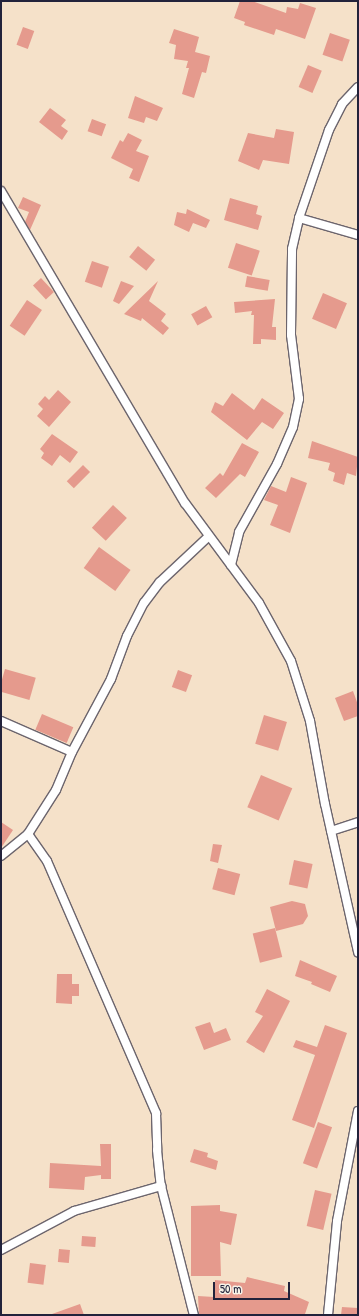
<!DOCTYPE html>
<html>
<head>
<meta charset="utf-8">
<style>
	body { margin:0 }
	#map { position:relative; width:359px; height:1316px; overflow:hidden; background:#f5e1c9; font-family:"Patrick Hand",sans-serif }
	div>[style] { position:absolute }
	.building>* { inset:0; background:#e59a8d; transform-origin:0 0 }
	.roads { filter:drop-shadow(1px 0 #6c656d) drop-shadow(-1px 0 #6c656d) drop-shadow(0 1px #6c656d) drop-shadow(0 -1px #6c656d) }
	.minor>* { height:8px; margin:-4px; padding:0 4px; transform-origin:4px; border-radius:4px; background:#fff }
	span { translate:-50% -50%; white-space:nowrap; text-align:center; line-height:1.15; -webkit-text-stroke:3.5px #f7f3e8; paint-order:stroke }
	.frame { position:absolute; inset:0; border:2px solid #22223b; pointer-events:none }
	.scale { position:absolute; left:213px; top:1282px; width:77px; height:18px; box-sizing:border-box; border:2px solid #22223b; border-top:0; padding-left:5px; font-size:12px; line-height:14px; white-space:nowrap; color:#22223b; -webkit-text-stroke:3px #f7f3e8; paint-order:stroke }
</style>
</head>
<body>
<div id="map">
	<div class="building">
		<div style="clip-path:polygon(240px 1px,252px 1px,286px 13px,287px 7px,298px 9px,300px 3px,316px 8px,305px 39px,276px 29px,274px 35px,244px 25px,245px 22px,234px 18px)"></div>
		<div style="left:23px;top:27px;width:12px;height:19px;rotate:20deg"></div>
		<div style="clip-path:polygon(174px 29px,199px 37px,195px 52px,210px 56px,206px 73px,202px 72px,194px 98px,182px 94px,189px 68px,186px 68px,188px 61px,174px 59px,176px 45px,169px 43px)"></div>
		<div style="left:330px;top:33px;width:21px;height:23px;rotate:19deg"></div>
		<div style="left:308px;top:65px;width:15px;height:24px;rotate:23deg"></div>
		<div style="clip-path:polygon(135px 96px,163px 108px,157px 121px,146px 117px,144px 123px,128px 118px)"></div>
		<div style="clip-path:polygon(50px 108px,66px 120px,61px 126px,68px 131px,62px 140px,39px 122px)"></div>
		<div style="left:92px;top:119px;width:15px;height:13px;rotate:20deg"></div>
		<div style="clip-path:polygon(276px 129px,294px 132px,289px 164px,263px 160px,259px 170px,238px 161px,248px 133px,274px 138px)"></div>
		<div style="clip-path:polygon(128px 133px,142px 140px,136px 151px,149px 156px,139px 182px,129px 178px,133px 169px,111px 158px,120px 140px,123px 142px)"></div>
		<div style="clip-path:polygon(23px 197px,41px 205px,30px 230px,25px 222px,29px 212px,18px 208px)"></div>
		<div style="clip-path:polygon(230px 198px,258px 206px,256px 214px,262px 216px,258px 230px,224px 220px)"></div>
		<div style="clip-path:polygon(187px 209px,210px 220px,206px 228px,193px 223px,189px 232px,174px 225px,177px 212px,186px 214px)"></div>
		<div style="left:236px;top:243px;width:25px;height:26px;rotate:18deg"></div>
		<div style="left:138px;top:246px;width:22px;height:14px;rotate:39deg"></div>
		<div style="left:92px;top:261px;width:18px;height:22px;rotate:19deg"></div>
		<div style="left:247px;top:276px;width:23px;height:11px;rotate:10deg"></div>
		<div style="left:41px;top:278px;width:19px;height:11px;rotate:47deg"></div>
		<div style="clip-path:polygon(121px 281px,134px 286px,119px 304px,113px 301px)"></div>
		<div style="clip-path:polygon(158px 281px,149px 301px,166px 314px,161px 321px,169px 328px,163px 335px,142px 318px,141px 321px,124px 314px)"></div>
		<div style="left:323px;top:293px;width:26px;height:28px;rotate:23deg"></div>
		<div style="clip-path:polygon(275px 299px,272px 327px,276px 327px,276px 340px,261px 339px,261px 344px,253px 344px,254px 315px,251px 315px,252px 311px,235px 313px,234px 302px)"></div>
		<div style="left:27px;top:300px;width:18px;height:31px;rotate:34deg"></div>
		<div style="left:206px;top:306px;width:13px;height:17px;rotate:61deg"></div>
		<div style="clip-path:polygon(58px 390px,71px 402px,49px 427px,37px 416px,43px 409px,38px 404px,45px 396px,49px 400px)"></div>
		<div style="clip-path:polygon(232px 393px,254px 410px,262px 398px,284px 413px,273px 429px,262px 422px,247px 440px,211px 412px,215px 402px,223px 406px)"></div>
		<div style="clip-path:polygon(52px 434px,78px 452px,70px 463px,60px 455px,52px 466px,41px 458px,44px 453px,40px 449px)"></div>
		<div style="clip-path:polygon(312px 441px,358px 457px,356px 476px,347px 473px,344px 485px,333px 481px,335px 473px,328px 470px,330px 463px,308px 458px)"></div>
		<div style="clip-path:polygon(242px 443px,259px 452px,245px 477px,240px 474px,216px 498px,205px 488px,220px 473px,223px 476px)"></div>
		<div style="left:83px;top:465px;width:10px;height:23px;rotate:45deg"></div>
		<div style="clip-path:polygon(291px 477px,307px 483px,290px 533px,270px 525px,278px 505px,264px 500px,271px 486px,286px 492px)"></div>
		<div style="left:113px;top:505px;width:19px;height:31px;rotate:43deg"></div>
		<div style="left:99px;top:547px;width:39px;height:26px;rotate:36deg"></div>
		<div style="left:5px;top:669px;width:32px;height:23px;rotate:16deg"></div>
		<div style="left:178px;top:670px;width:15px;height:18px;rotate:20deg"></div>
		<div style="clip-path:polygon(353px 691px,358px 705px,358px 716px,344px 721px,335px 698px)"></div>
		<div style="left:42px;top:714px;width:34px;height:17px;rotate:23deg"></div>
		<div style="left:264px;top:715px;width:24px;height:30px;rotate:17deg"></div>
		<div style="left:261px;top:775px;width:34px;height:35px;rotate:23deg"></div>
		<div style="clip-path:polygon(1px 822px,13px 830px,1px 848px)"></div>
		<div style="clip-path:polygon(213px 844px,222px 845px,218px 863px,210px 861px)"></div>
		<div style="left:294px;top:860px;width:19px;height:25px;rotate:12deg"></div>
		<div style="left:218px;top:868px;width:23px;height:22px;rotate:15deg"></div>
		<div style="clip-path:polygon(292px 901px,305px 904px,308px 916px,303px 924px,276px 931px,270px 907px)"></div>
		<div style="left:275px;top:928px;width:30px;height:23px;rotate:76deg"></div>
		<div style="clip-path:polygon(300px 960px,337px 976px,330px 992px,311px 984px,312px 982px,295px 976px)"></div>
		<div style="clip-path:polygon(57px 974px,72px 974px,72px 984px,79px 984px,79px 996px,72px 996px,72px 1004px,56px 1003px)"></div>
		<div style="clip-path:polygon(267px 989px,290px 1001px,264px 1053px,246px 1042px,263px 1016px,255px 1012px)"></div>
		<div style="clip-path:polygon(210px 1022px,214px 1033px,226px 1028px,231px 1040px,204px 1050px,195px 1027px)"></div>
		<div style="clip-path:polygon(325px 1025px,347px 1033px,314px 1128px,292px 1120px,315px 1055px,293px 1047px,296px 1040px,317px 1047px)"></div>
		<div style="left:318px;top:1122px;width:15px;height:44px;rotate:20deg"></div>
		<div style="clip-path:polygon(100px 1144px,111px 1144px,111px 1179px,101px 1179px,101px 1175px,85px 1177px,84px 1190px,49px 1188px,50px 1163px,101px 1166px)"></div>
		<div style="clip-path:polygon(194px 1149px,208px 1153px,207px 1157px,218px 1161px,216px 1170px,190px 1162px)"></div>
		<div style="left:315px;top:1190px;width:17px;height:37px;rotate:13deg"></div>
		<div style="clip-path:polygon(220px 1205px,220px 1211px,237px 1214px,231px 1245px,220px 1242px,221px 1276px,191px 1276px,191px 1206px)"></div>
		<div style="left:82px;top:1236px;width:14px;height:10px;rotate:4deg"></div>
		<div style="left:59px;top:1249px;width:11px;height:13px;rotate:5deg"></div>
		<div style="left:30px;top:1263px;width:16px;height:20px;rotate:7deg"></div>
		<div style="clip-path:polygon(247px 1277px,285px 1286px,284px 1291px,309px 1302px,305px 1314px,199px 1315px,198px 1296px,214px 1297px,215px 1280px,245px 1283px)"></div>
		<div style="clip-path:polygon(80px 1304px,84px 1315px,52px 1315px,52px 1314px)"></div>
		<div style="clip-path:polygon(342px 1307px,358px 1308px,358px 1315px,341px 1315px)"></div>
	</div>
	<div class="roads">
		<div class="minor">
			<div style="left:1px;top:191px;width:362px;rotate:59.5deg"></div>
			<div style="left:185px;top:503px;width:124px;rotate:53.5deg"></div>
			<div style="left:259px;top:603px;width:66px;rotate:61.1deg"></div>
			<div style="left:291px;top:661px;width:63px;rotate:72.4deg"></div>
			<div style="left:310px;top:721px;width:84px;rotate:79.8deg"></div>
			<div style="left:325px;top:804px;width:152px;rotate:77.4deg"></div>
			<div style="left:299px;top:218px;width:61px;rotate:16.1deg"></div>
			<div style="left:231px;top:565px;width:34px;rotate:-76deg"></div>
			<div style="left:239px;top:532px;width:78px;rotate:-60.8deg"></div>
			<div style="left:277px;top:464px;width:40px;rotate:-66.6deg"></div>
			<div style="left:293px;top:427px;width:29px;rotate:-78deg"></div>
			<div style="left:299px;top:399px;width:64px;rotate:-97.1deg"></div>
			<div style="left:291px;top:335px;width:86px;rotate:-89.3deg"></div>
			<div style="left:292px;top:249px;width:32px;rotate:-77deg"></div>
			<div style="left:299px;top:218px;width:93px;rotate:-71.2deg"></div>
			<div style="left:329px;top:130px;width:29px;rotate:-63deg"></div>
			<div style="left:342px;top:104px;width:23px;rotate:-47deg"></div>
			<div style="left:1px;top:721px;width:77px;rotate:23.6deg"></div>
			<div style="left:331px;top:831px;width:28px;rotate:-18deg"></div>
			<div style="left:28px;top:834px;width:33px;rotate:55deg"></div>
			<div style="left:47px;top:861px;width:275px;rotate:66.6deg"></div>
			<div style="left:156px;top:1113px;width:37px;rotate:88deg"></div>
			<div style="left:157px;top:1150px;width:36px;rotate:84deg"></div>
			<div style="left:161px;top:1186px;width:133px;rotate:75.7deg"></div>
			<div style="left:1px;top:856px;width:35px;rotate:-39deg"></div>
			<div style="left:28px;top:834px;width:52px;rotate:-57.5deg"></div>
			<div style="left:56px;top:790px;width:41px;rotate:-67.2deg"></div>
			<div style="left:72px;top:752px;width:83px;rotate:-61.9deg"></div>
			<div style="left:111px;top:679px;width:46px;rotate:-69.6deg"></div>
			<div style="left:127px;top:636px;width:37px;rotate:-63deg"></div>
			<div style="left:144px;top:603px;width:26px;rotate:-53deg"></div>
			<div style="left:160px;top:582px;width:66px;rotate:-43.2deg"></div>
			<div style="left:1px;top:1250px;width:83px;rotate:-28.1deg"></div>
			<div style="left:74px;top:1211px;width:91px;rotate:-16deg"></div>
			<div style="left:328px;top:1315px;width:94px;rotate:-84.5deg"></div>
			<div style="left:337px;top:1221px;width:112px;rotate:-79.2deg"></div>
		</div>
	</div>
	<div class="frame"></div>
	<div class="scale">50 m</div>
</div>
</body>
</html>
